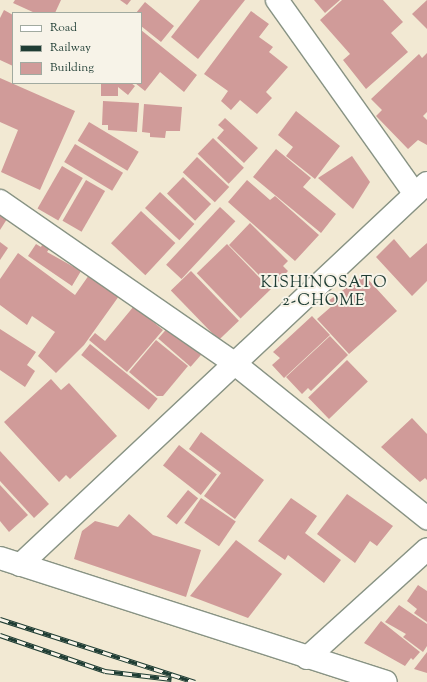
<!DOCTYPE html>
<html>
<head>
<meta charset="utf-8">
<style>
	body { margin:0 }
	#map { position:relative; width:427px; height:682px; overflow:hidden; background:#f2e9d3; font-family:"Sorts Mill Goudy",serif }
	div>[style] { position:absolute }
	.building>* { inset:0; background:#d09b99; transform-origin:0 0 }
	.roads { filter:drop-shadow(1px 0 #889384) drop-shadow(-1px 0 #889384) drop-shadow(0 1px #889384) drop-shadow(0 -1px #889384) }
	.minor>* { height:22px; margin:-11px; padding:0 11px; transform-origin:11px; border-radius:11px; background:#fff }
	.rail>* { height:4.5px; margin-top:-2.25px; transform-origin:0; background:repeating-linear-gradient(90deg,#f7f3e8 0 9px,#1f3d34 0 18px); box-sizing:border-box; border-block:1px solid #1f3d34 }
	span { translate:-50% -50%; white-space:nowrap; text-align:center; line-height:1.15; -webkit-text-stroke:4px #f7f3e8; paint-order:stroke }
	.neighbourhood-label { font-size:16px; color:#1f3d34; letter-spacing:1px }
	.legend { position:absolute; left:12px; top:12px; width:130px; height:72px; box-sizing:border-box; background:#f7f3e8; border:1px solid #a1aaa0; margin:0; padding:5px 7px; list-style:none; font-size:12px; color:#1f3d34 }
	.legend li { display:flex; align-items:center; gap:8px; height:20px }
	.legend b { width:20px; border:1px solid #a1aaa0 }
</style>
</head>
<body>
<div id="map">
	<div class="building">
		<div style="clip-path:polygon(15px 0,61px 0,55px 13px,35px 13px,13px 3px)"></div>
		<div style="clip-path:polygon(120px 0,131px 0,127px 5px)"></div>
		<div style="clip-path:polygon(200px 0,245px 0,198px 59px,171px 37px)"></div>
		<div style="clip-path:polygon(314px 0,340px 0,325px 13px)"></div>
		<div style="clip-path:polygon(342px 0,383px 0,403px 22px,391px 33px,408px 52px,366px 89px,343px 60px,350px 54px,320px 20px)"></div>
		<div style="clip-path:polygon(427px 0,427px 29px,412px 14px)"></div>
		<div style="clip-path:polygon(145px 2px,174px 26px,161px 42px,141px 26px,141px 13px,136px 13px)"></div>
		<div style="clip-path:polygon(4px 10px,13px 15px,13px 66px,0 60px,0 18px)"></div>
		<div style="clip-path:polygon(251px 11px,269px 24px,259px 37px,273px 47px,269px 52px,288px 67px,266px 92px,272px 98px,257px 114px,240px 100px,231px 110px,221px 101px,228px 91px,204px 74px)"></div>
		<div style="clip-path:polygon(141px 30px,197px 75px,184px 92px,160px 72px,145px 91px,135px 83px,141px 83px)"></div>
		<div style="clip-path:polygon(427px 53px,427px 112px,423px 116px,427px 120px,427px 145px,418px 140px,408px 149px,376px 116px,382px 110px,371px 99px,419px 54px,422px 58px)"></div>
		<div style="clip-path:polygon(0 78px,75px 111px,40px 190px,1px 172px,18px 130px,0 122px)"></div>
		<div style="clip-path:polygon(101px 83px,131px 83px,135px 86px,128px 95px,118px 87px,118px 96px,101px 96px)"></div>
		<div style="clip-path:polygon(103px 101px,139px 103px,137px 132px,108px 130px,108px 125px,102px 125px)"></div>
		<div style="clip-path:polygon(144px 104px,182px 107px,180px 131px,166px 131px,165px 138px,150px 137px,150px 133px,142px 132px)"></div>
		<div style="clip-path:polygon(296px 111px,340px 146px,315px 179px,286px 156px,293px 147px,278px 135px)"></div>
		<div style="clip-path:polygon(225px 118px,258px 148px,244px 163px,217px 138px,224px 130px,218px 125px)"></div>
		<div style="left:89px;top:122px;width:58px;height:22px;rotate:31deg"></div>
		<div style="left:213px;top:138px;width:43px;height:22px;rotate:44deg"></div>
		<div style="left:75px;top:144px;width:56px;height:21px;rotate:31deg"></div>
		<div style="clip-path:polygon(276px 149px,311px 178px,303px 187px,336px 214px,321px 233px,253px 177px)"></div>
		<div style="clip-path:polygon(352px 156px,370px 182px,353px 209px,318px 178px)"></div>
		<div style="left:197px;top:157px;width:44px;height:21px;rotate:43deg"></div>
		<div style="left:62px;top:166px;width:24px;height:49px;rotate:30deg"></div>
		<div style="left:183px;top:177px;width:39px;height:23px;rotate:44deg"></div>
		<div style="left:86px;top:180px;width:22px;height:47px;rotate:30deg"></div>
		<div style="clip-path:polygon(247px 180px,270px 200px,275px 196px,319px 235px,295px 261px,228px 202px)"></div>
		<div style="left:160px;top:192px;width:47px;height:22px;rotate:43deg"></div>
		<div style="left:220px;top:207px;width:21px;height:79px;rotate:43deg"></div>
		<div style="left:141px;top:211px;width:47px;height:44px;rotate:43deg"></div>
		<div style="clip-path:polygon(0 214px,7px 219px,0 230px)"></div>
		<div style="clip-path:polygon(250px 223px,288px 261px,283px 266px,288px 271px,278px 282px,272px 276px,266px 282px,229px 245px)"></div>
		<div style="clip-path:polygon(394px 239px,410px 258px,427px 243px,427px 281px,412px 296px,376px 257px)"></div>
		<div style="clip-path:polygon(0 242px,8px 248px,0 260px)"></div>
		<div style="clip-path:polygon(43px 243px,50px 248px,47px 252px,81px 271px,72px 286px,28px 256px,36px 244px,41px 247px)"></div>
		<div style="left:227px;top:244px;width:63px;height:42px;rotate:46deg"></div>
		<div style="clip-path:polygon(18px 253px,75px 295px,89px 275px,119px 296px,84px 345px,56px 373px,38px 356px,55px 332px,32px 316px,27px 325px,0 305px,0 279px)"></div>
		<div style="left:191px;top:271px;width:69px;height:28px;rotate:46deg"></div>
		<div style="clip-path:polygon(364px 275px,397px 311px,349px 354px,317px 319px,332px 306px,328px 301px)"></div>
		<div style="clip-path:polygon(134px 306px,163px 330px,127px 372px,89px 340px,95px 333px,105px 341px)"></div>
		<div style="clip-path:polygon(312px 316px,330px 335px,284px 378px,272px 365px,280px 358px,273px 352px)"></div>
		<div style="left:170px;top:325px;width:43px;height:18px;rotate:41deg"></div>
		<div style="clip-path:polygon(0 329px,36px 352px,27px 365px,35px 371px,25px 387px,0 370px)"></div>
		<div style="clip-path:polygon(330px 336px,348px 355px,311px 391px,308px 388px,302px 394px,286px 377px)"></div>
		<div style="clip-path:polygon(156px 340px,188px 366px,163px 396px,157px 396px,129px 372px)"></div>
		<div style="left:90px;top:344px;width:87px;height:14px;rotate:39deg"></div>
		<div style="left:347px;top:360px;width:30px;height:54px;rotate:46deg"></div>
		<div style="clip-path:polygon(51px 379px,61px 390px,69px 383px,117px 436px,70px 479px,66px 475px,59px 482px,4px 422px)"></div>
		<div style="clip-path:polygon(412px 418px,427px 434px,427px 480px,425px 478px,420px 482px,381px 447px)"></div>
		<div style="clip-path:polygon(201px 432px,264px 480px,235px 519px,204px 496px,221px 473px,189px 449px)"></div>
		<div style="left:179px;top:445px;width:48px;height:26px;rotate:38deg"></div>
		<div style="clip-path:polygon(0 451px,49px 504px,34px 518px,0 481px)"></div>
		<div style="clip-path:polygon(0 485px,28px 515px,9px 532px,0 521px)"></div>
		<div style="left:188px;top:490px;width:13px;height:34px;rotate:39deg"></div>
		<div style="clip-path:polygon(347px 494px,393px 526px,377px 546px,370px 541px,355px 563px,317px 534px)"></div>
		<div style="left:201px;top:498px;width:42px;height:30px;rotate:34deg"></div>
		<div style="clip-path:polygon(291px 498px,317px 516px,305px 533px,341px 560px,324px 583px,288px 555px,285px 560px,258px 541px)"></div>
		<div style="clip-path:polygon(129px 514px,153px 535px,201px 550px,186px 597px,74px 559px,82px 531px,95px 521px,118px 527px)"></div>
		<div style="clip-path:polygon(236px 540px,282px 574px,248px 618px,190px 596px)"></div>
		<div style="clip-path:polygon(418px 585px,427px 591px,427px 622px,414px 613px,417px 609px,407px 601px)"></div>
		<div style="clip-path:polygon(399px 605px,427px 624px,427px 646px,423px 652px,403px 637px,406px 634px,385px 622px)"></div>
		<div style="clip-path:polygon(381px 621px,420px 652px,413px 660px,411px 658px,405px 666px,364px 643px)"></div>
		<div style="clip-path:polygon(427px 652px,427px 673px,414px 669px)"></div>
	</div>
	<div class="roads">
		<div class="minor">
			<div style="left:277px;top:0;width:238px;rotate:54.6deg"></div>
			<div style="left:0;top:201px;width:285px;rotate:34.7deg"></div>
			<div style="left:234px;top:363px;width:248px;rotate:38.8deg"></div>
			<div style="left:0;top:558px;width:405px;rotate:17.8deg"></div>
			<div style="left:20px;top:565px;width:558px;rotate:-43.19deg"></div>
			<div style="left:307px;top:658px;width:162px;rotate:-42.2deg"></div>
		</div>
	</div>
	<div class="rail">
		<div style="left:0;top:619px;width:205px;rotate:17.9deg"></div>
		<div style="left:0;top:635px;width:111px;rotate:18.9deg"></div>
		<div style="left:105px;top:671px;width:67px;rotate:6.8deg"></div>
	</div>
	<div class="neighbourhood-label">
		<span style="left:324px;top:293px">KISHINOSATO<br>2-CHOME</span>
	</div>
	<ul class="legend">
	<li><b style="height:5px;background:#fff"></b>Road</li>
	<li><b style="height:5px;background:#1f3d34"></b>Railway</li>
	<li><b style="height:11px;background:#d09b99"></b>Building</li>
	</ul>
</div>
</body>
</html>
